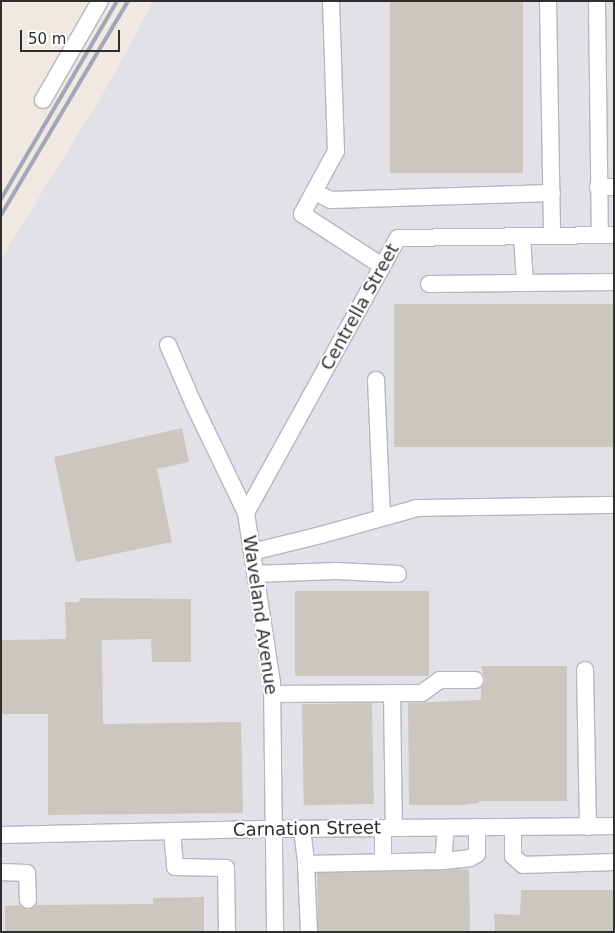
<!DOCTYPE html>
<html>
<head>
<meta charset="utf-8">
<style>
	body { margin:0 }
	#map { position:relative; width:615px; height:933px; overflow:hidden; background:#efe9e1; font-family:"DejaVu Sans",sans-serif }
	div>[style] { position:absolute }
	.industrial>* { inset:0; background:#e3e1e8 }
	.building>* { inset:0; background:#cbc7bf; transform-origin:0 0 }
	.roads { filter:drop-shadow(1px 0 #b4b7c1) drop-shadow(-1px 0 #b4b7c1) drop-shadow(0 1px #b4b7c1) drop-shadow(0 -1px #b4b7c1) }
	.minor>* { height:16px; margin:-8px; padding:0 8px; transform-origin:8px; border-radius:8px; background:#fff }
	.rail>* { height:4px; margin:-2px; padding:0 2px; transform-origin:2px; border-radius:2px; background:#a3a6b8 }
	span { translate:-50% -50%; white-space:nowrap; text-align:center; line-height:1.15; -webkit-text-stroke:4px #fff; paint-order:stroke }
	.street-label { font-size:18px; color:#2e2e2e }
	.frame { position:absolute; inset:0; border:2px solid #2e2e2e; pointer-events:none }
	.scale { position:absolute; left:20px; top:30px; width:100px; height:22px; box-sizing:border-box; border:2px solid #2e2e2e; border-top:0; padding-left:6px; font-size:15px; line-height:18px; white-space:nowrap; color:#2e2e2e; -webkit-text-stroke:4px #fff; paint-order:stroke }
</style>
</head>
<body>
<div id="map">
	<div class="industrial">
		<div style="clip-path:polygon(153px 1px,614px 1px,614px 932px,1px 932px,1px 259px,112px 79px)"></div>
	</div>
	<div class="building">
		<div style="left:390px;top:1px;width:133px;height:172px"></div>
		<div style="left:614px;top:304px;width:143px;height:220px;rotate:90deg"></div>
		<div style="clip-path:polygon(182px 428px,189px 462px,157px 469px,172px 542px,76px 562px,54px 457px)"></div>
		<div style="left:429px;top:591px;width:85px;height:134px;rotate:90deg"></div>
		<div style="clip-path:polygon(80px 598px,191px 599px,191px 662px,152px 662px,151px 639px,102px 640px,103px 724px,241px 722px,243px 813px,48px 815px,48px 714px,1px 714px,1px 640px,66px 639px,65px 602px,79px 602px)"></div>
		<div style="clip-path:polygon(481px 666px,567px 666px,567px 801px,479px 801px,479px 803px,462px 805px,409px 805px,408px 703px,481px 700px,481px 687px,485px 680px)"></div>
		<div style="left:372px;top:703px;width:101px;height:70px;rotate:89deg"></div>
		<div style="left:469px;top:869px;width:63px;height:152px;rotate:89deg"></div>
		<div style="clip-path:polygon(521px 890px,614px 890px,614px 932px,495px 932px,494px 914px,520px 915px)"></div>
		<div style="clip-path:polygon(204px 897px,204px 932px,5px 932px,5px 906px,20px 905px,29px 910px,36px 905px,153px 904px,153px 898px)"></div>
	</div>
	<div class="roads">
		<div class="minor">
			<div style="left:331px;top:1px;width:150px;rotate:88.1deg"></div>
			<div style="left:336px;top:151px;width:72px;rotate:118.4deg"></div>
			<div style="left:302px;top:214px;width:95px;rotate:33deg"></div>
			<div style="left:548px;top:1px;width:234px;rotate:89deg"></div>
			<div style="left:597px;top:1px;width:234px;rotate:89.3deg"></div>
			<div style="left:43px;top:100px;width:114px;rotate:-60.1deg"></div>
			<div style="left:598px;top:187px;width:16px"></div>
			<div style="left:314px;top:192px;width:19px;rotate:25deg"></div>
			<div style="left:331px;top:200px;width:221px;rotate:-1.8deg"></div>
			<div style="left:522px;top:236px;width:46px;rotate:86.3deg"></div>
			<div style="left:429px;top:284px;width:185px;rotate:-0.6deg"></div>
			<div style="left:168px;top:345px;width:65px;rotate:66.6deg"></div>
			<div style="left:194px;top:405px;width:120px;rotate:64.3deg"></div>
			<div style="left:246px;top:513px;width:171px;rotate:81.3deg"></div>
			<div style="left:272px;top:682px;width:250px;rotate:89.3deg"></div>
			<div style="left:376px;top:380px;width:138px;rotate:87.5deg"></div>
			<div style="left:246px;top:513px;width:314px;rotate:-61.1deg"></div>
			<div style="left:398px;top:238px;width:216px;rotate:-0.8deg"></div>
			<div style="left:252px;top:552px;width:71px;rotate:-13.8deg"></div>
			<div style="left:321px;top:535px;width:100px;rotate:-15.7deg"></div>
			<div style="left:417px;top:508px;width:197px;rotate:-0.9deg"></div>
			<div style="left:255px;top:574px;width:81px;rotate:-2.1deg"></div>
			<div style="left:336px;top:571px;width:62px;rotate:2.8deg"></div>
			<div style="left:585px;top:670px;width:157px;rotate:88.9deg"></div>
			<div style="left:392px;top:693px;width:135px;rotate:89.2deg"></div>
			<div style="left:273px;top:694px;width:149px;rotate:-0.4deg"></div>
			<div style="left:422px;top:693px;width:22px;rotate:-36deg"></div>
			<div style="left:440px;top:680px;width:35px"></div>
			<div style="left:513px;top:827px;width:29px;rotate:90deg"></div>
			<div style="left:513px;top:856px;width:13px;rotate:42deg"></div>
			<div style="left:523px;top:865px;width:91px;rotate:-1.9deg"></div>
			<div style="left:302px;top:829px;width:35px;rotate:83deg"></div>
			<div style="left:306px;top:864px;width:68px;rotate:87.5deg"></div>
			<div style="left:172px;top:831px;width:36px;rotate:85deg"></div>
			<div style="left:175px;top:867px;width:51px;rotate:1.1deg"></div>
			<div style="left:226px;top:868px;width:64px;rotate:89.1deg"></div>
			<div style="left:1px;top:835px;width:272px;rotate:-1.3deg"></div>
			<div style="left:273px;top:829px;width:341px;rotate:-0.5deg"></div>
			<div style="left:443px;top:861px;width:33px;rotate:-85deg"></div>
			<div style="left:381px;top:862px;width:9px;rotate:-77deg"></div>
			<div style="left:383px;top:853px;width:25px;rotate:-90deg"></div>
			<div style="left:306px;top:864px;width:137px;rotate:-1.3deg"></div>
			<div style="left:443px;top:861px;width:27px;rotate:-6deg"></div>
			<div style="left:470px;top:858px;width:8px;rotate:-30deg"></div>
			<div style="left:477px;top:854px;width:27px;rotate:-90deg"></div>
			<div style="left:1px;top:872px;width:26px;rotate:2deg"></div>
			<div style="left:27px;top:873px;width:27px;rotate:88deg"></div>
		</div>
	</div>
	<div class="rail">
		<div style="left:1px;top:199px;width:229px;rotate:-59.6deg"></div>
		<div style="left:1px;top:215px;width:249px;rotate:-59.3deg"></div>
	</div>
	<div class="street-label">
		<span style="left:360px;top:307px;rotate:-61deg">Centrella Street</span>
		<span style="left:260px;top:615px;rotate:82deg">Waveland Avenue</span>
		<span style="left:307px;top:829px;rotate:-1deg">Carnation Street</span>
	</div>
	<div class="frame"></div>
	<div class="scale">50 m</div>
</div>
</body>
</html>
